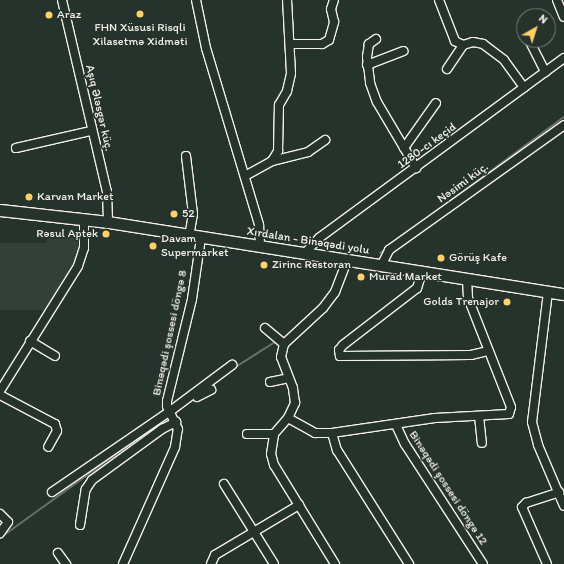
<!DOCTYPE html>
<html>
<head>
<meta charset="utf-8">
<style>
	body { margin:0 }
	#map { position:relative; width:564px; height:564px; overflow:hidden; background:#26332d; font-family:Itim,sans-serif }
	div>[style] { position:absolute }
	.built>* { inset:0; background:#333f39 }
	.stream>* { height:2px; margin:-1px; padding:0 1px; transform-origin:1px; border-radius:1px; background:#676f68 }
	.roads { filter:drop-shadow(1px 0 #f4f1e8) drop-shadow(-1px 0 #f4f1e8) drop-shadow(0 1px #f4f1e8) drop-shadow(0 -1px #f4f1e8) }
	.minor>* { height:8px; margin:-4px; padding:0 4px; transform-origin:4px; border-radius:4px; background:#26332d }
	.major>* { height:11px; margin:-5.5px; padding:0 5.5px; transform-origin:5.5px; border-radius:5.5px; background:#26332d }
	.dots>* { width:11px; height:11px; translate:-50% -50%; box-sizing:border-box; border:2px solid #26332d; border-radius:50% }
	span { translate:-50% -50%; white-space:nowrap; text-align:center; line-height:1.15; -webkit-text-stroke:3.5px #26332d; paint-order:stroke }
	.poi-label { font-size:12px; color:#f4f1e8 }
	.left { translate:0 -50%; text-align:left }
	.right { translate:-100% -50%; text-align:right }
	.street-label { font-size:12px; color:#f4f1e8 }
	.north { position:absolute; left:516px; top:8px; width:40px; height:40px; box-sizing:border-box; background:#26332d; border:1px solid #787f78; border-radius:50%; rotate:39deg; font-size:11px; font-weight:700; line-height:16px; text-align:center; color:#f4f1e8 }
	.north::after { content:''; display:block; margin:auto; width:14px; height:18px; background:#ffd166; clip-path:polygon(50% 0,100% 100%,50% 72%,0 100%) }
</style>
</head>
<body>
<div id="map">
	<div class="built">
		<div style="clip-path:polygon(47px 235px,82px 238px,76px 262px,45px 310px,0 310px,0 243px,46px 243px)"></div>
	</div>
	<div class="stream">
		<div style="left:427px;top:218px;width:170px;rotate:-36.4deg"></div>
		<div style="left:380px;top:253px;width:7px;rotate:-34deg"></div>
		<div style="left:234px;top:368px;width:49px;rotate:-32.4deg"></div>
		<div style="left:0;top:538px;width:181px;rotate:-35.8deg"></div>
	</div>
	<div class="roads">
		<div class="minor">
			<div style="left:62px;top:0;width:197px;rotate:76.8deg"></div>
			<div style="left:107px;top:192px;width:30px;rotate:88deg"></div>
			<div style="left:196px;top:0;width:49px;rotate:78.2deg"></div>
			<div style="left:206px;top:48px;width:185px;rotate:73.3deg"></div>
			<div style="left:259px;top:225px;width:22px;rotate:87deg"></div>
			<div style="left:439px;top:0;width:44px;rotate:68.7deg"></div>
			<div style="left:455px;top:41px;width:9px;rotate:27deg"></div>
			<div style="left:463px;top:45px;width:10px;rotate:-17deg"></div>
			<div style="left:473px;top:42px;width:10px;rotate:11deg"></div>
			<div style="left:483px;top:44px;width:26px;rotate:37deg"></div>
			<div style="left:504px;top:60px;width:34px;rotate:54deg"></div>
			<div style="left:557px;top:0;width:18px;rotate:68deg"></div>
			<div style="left:376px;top:39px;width:9px;rotate:144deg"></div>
			<div style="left:369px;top:44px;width:13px;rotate:99deg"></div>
			<div style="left:367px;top:57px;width:26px;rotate:83deg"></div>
			<div style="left:370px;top:83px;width:20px;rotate:70deg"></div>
			<div style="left:377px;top:102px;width:77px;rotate:59.4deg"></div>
			<div style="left:529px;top:40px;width:36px;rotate:63deg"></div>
			<div style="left:290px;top:44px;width:32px"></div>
			<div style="left:322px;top:44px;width:8px;rotate:-30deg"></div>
			<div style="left:329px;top:40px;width:19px;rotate:-74deg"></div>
			<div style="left:334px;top:22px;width:13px;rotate:-103deg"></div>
			<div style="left:331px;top:9px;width:9px;rotate:-72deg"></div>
			<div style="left:367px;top:65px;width:39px;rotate:-21deg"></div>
			<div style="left:447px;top:69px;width:29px;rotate:-56deg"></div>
			<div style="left:16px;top:148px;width:77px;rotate:-12.8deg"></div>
			<div style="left:404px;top:148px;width:55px;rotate:-54.6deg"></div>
			<div style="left:186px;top:156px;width:58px;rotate:83.1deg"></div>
			<div style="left:193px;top:214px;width:22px;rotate:100deg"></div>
			<div style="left:272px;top:161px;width:37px;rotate:-14deg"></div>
			<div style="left:308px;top:152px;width:21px;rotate:-35deg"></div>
			<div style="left:245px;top:176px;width:31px;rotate:-29deg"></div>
			<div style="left:272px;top:161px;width:12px;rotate:-59deg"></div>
			<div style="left:278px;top:151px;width:46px;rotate:-88.8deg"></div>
			<div style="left:279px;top:105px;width:16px;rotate:-60deg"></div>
			<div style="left:287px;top:91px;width:18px;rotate:-77deg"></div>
			<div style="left:291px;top:73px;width:73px;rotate:-93.1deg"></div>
			<div style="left:305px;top:253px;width:21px;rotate:-47deg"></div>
			<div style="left:319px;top:238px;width:304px;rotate:-36.3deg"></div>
			<div style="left:381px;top:266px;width:18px;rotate:-63deg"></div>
			<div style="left:389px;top:250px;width:215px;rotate:-35.5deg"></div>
			<div style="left:422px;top:272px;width:17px;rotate:107deg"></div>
			<div style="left:417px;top:288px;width:93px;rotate:142.4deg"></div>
			<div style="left:343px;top:345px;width:6px;rotate:129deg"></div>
			<div style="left:339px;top:350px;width:6px;rotate:81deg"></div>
			<div style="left:340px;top:356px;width:131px;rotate:-0.4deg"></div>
			<div style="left:471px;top:355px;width:18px;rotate:-13deg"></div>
			<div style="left:548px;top:292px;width:131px;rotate:97deg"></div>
			<div style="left:532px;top:422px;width:24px;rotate:75deg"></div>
			<div style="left:538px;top:445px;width:66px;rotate:66.9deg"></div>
			<div style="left:265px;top:328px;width:25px;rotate:40deg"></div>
			<div style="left:30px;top:341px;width:29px;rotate:31deg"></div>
			<div style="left:270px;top:382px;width:19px;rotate:-12deg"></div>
			<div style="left:0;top:391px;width:147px;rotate:-58deg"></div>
			<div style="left:78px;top:266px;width:19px;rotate:-72deg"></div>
			<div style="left:84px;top:248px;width:29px;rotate:-90deg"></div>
			<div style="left:0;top:395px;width:62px;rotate:27.8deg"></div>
			<div style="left:55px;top:424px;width:7px;rotate:74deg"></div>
			<div style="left:57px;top:431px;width:18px;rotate:119deg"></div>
			<div style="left:197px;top:397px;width:16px;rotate:-27deg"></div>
			<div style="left:479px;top:416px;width:27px;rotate:84deg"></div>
			<div style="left:288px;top:418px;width:31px;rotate:29deg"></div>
			<div style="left:315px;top:433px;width:17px"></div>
			<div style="left:332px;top:433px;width:104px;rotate:-8.3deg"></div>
			<div style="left:435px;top:418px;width:74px;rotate:-3.1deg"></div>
			<div style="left:509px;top:414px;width:7px;rotate:-74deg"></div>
			<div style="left:511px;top:407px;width:117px;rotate:-111.5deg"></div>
			<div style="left:468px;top:298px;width:19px;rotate:-93deg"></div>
			<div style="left:396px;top:425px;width:21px;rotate:65deg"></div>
			<div style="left:405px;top:444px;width:143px;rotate:57deg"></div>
			<div style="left:332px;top:433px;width:18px;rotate:74deg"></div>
			<div style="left:337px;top:450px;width:135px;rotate:57.7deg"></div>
			<div style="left:247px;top:434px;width:27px"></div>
			<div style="left:224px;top:484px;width:94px;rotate:58deg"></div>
			<div style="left:52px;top:492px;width:142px;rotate:-34.4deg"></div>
			<div style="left:169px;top:412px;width:79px;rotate:-36.7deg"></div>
			<div style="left:0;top:514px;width:11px;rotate:45deg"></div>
			<div style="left:8px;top:522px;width:14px;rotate:126deg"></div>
			<div style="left:80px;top:525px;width:36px;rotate:-81deg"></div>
			<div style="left:86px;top:489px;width:11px;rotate:-56deg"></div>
			<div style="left:92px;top:480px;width:87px;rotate:-36.1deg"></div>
			<div style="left:162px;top:429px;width:16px;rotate:-27deg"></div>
			<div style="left:58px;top:553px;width:14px;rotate:54deg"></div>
			<div style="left:123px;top:564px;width:128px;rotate:-66deg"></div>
			<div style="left:175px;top:447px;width:18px;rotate:-81deg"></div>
			<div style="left:178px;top:429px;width:25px;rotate:-116deg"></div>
			<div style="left:167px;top:406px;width:5px;rotate:-90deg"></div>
			<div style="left:167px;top:401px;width:105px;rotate:-76.2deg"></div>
			<div style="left:192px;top:299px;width:62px;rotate:-81.6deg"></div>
			<div style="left:211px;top:564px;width:10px;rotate:-66deg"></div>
			<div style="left:215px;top:555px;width:98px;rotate:-30.8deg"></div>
			<div style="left:335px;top:564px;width:116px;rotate:-121.6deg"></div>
			<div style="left:274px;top:465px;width:11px;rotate:-105deg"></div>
			<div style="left:271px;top:454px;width:20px;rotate:-81deg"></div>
			<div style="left:274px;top:434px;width:21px;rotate:-49deg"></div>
			<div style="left:288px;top:418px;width:17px;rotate:-65deg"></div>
			<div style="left:295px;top:403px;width:15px;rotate:-98deg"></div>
			<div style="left:293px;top:388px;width:33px;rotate:-111deg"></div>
			<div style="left:281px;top:357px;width:13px;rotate:-77deg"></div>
			<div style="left:284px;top:344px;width:53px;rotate:-42.7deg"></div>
			<div style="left:323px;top:308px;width:20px;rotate:-53deg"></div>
			<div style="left:335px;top:292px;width:34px;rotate:-69deg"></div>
			<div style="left:547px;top:564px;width:62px;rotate:-113.7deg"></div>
			<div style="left:522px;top:507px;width:6px;rotate:-45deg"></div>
			<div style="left:526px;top:503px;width:35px;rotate:-18deg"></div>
		</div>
		<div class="major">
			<div style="left:0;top:210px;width:109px;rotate:6.3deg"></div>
			<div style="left:108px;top:222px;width:462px;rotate:9deg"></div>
		</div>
	</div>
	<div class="dots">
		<div style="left:140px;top:14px;background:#ffd166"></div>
		<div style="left:49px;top:15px;background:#ffd166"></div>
		<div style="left:29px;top:197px;background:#ffd166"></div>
		<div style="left:174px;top:214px;background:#ffd166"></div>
		<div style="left:106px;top:234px;background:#ffd166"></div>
		<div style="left:153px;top:246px;background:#ffd166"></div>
		<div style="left:441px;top:258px;background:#ffd166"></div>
		<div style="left:264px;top:265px;background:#ffd166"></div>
		<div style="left:361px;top:277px;background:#ffd166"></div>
		<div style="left:507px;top:302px;background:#ffd166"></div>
	</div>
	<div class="poi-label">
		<span class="left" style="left:57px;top:15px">Araz</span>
		<span style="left:140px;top:35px">FHN Xüsusi Risqli<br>Xilasetmə Xidməti</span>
		<span class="left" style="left:37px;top:197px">Karvan Market</span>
		<span class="left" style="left:182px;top:214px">52</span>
		<span class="right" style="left:98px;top:234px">Rəsul Aptek</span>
		<span class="left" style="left:161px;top:246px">Davam<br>Supermarket</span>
		<span class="left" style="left:449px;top:258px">Görüş Kafe</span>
		<span class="left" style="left:272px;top:265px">Zirinc Restoran</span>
		<span class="left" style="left:369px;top:277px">Murad Market</span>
		<span class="right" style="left:499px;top:302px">Golds Trenajor</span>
	</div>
	<div class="street-label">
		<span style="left:99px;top:108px;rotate:77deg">Aşıq Ələsgər küç.</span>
		<span style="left:427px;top:146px;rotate:-36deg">1280-cı keçid</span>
		<span style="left:463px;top:183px;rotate:-36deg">Nəsimi küç.</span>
		<span style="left:308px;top:241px;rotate:9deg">Xırdalan - Binəqədi yolu</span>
		<span style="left:170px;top:333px;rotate:-78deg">Binəqədi şossesi döngə 8</span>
		<span style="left:448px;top:488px;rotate:57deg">Binəqədi şossesi döngə 12</span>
	</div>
	<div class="north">N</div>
</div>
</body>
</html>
